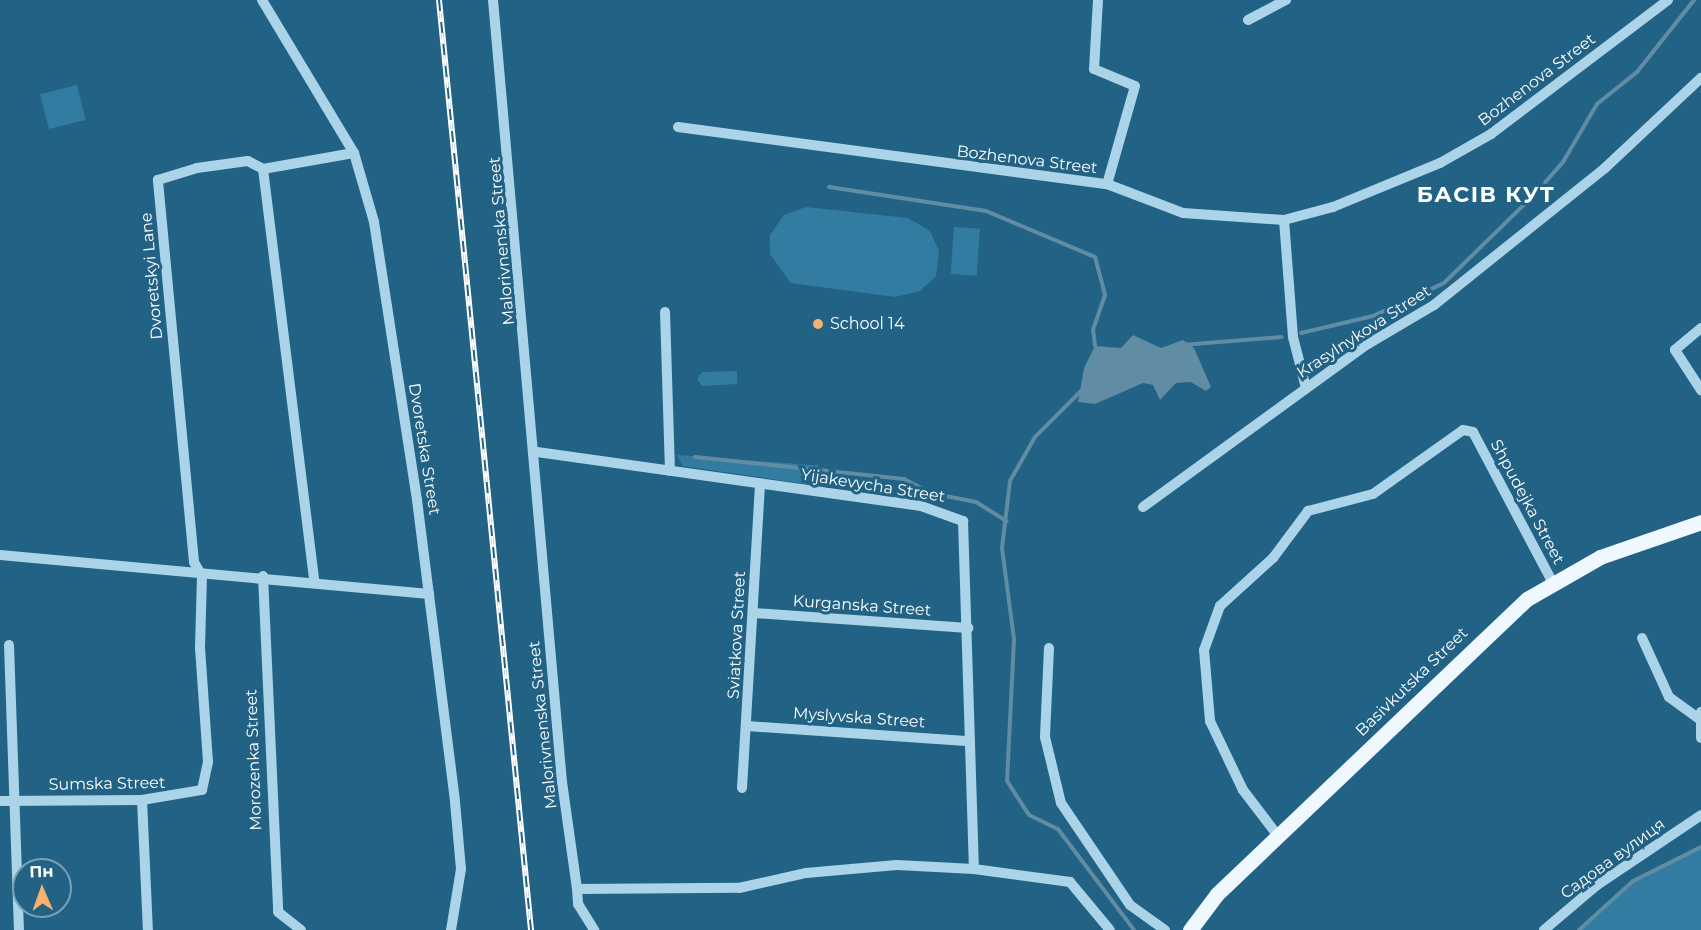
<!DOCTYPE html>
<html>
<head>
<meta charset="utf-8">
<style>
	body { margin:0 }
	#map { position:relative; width:1701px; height:930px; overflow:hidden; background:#226285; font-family:Montserrat,sans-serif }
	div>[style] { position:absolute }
	.green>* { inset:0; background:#337ca1; transform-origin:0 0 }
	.water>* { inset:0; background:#608ca4 }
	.stream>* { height:4px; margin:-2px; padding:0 2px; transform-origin:2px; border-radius:2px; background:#608ca4 }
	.minor>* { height:10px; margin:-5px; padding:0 5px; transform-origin:5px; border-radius:5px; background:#abd4e9 }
	.major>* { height:15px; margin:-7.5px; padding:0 7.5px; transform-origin:7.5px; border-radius:7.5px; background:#eef8fe }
	.rail>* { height:6px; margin-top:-3px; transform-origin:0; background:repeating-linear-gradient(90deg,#226285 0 11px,#fff 0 22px); box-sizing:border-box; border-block:2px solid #fff }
	.dots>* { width:16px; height:16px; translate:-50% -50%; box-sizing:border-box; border:3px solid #226285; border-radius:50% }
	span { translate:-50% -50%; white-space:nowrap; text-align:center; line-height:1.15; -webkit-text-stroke:6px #226285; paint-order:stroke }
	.street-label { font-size:16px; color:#fff }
	.poi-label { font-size:16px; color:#fff }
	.left { translate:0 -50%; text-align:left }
	.district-label { font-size:22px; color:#fff; font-weight:700; letter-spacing:1.5px }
	.north { position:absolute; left:12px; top:858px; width:60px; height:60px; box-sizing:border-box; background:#226285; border:2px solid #7aa1b6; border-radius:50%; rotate:358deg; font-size:16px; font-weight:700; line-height:24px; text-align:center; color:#fff }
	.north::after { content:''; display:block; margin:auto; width:21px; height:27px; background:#f5b16d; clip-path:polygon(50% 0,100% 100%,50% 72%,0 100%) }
</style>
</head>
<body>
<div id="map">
	<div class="green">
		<div style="left:77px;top:85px;width:36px;height:38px;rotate:76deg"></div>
		<div style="clip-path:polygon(806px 207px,908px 218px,930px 231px,939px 251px,936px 276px,920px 291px,895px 297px,791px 283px,770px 254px,770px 235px,784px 215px)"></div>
		<div style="left:954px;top:227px;width:26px;height:47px;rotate:4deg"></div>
		<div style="clip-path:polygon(737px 371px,737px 384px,702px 386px,697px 379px,702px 372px)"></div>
		<div style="clip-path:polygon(677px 455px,812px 465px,818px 465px,817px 476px,806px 484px,683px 466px)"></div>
		<div style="clip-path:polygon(1701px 847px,1701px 930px,1579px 930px,1633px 881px)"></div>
	</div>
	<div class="water">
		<div style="clip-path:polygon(1133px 335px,1161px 348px,1183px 340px,1194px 348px,1211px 387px,1206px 391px,1191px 382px,1176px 383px,1160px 400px,1153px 385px,1143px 383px,1095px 404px,1078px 402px,1084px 368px,1095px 346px,1121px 348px)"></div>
	</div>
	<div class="stream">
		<div style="left:829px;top:187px;width:159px;rotate:8.7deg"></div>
		<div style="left:986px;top:211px;width:118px;rotate:22.9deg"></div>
		<div style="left:1095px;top:257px;width:39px;rotate:75deg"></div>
		<div style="left:1105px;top:295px;width:36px;rotate:109deg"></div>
		<div style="left:1093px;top:329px;width:17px;rotate:83deg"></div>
		<div style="left:1301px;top:333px;width:74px;rotate:-13.3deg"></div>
		<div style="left:1373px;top:316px;width:78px;rotate:-24.9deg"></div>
		<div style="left:1444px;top:283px;width:127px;rotate:-44.4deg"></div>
		<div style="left:1535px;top:194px;width:43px;rotate:-48.8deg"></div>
		<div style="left:1563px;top:162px;width:67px;rotate:-59.6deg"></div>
		<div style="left:1597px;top:104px;width:51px;rotate:-38.7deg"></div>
		<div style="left:1637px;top:72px;width:92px;rotate:-51.6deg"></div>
		<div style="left:1182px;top:345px;width:100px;rotate:-4.6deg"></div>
		<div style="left:1082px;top:390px;width:66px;rotate:135deg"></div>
		<div style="left:1035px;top:437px;width:51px;rotate:119.6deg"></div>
		<div style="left:1010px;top:481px;width:67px;rotate:96.8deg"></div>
		<div style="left:1002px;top:548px;width:92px;rotate:82.5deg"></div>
		<div style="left:1014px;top:639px;width:142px;rotate:92.8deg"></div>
		<div style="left:1007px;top:781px;width:40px;rotate:57.1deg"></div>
		<div style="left:1029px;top:815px;width:32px;rotate:26deg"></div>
		<div style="left:1058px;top:829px;width:126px;rotate:53deg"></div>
		<div style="left:695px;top:457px;width:210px;rotate:6deg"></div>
		<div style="left:904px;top:479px;width:30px;rotate:28deg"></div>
		<div style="left:930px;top:493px;width:47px;rotate:11.1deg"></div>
		<div style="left:976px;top:502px;width:36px;rotate:32deg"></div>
		<div style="left:1579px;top:930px;width:73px;rotate:-42.2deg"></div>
		<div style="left:1633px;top:881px;width:76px;rotate:-26.6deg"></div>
	</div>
	<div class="minor">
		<div style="left:262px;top:0;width:179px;rotate:59deg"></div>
		<div style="left:354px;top:153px;width:72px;rotate:73.8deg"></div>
		<div style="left:374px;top:222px;width:281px;rotate:81.2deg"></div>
		<div style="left:417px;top:500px;width:304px;rotate:82.8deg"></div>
		<div style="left:455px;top:802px;width:67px;rotate:84.9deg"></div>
		<div style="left:461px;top:869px;width:62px;rotate:99.3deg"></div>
		<div style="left:493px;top:0;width:785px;rotate:84.96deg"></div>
		<div style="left:562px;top:782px;width:108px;rotate:82deg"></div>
		<div style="left:577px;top:889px;width:162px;rotate:-0.4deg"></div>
		<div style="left:739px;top:888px;width:69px;rotate:-12.6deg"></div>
		<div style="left:806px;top:873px;width:91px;rotate:-5deg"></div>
		<div style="left:897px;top:865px;width:77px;rotate:3deg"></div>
		<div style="left:974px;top:869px;width:97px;rotate:7.7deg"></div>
		<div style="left:1070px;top:882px;width:62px;rotate:50.2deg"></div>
		<div style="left:1098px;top:0;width:69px;rotate:93.3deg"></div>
		<div style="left:1094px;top:69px;width:44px;rotate:22.5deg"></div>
		<div style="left:1135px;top:86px;width:102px;rotate:105.9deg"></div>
		<div style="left:1248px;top:20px;width:43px;rotate:-27.8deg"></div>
		<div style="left:678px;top:127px;width:433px;rotate:7.6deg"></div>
		<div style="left:1107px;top:184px;width:81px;rotate:20.9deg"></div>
		<div style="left:1183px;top:213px;width:101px;rotate:4deg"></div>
		<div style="left:1284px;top:220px;width:51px;rotate:-14.9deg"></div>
		<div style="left:1333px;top:207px;width:116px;rotate:-22.4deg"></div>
		<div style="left:1440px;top:163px;width:59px;rotate:-29.6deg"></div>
		<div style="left:1491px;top:134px;width:222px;rotate:-37.1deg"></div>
		<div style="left:263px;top:169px;width:415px;rotate:82.9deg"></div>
		<div style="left:1284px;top:220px;width:117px;rotate:85.6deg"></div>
		<div style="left:1293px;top:337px;width:53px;rotate:75.7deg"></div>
		<div style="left:665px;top:312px;width:159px;rotate:88.2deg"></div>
		<div style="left:1701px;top:328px;width:34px;rotate:140deg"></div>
		<div style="left:1675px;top:350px;width:48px;rotate:57deg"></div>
		<div style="left:537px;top:452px;width:388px;rotate:8deg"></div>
		<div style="left:921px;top:506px;width:45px;rotate:19.7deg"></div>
		<div style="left:963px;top:521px;width:348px;rotate:88.2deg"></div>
		<div style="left:1143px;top:507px;width:272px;rotate:-36deg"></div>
		<div style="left:1363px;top:347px;width:82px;rotate:-30.6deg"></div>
		<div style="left:1434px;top:305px;width:219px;rotate:-38.7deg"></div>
		<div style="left:1605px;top:168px;width:132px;rotate:-43.2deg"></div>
		<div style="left:0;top:555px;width:431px;rotate:5.2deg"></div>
		<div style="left:263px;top:576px;width:336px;rotate:87.4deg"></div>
		<div style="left:278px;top:912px;width:29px;rotate:38deg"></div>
		<div style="left:754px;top:613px;width:215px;rotate:4deg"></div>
		<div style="left:1642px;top:638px;width:65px;rotate:65.4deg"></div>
		<div style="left:1669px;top:697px;width:36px;rotate:36deg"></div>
		<div style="left:9px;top:645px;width:285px;rotate:88deg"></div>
		<div style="left:1049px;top:648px;width:89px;rotate:92.6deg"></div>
		<div style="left:1045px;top:737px;width:68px;rotate:76.4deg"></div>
		<div style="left:1061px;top:803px;width:123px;rotate:55.9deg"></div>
		<div style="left:1130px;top:905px;width:43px;rotate:35.5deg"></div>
		<div style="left:1701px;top:712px;width:26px;rotate:90deg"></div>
		<div style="left:747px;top:726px;width:223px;rotate:3.9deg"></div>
		<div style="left:742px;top:788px;width:305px;rotate:-86.6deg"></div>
		<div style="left:142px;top:800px;width:130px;rotate:87.4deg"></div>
		<div style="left:0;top:801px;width:142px;rotate:-0.4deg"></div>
		<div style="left:142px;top:800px;width:61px;rotate:-9.5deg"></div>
		<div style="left:202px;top:790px;width:29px;rotate:-78deg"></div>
		<div style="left:208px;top:762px;width:115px;rotate:-94deg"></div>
		<div style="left:200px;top:647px;width:71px;rotate:-88.4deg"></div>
		<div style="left:202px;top:576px;width:16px;rotate:-120deg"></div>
		<div style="left:194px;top:562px;width:384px;rotate:-95.4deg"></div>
		<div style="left:158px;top:180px;width:41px;rotate:-17.1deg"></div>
		<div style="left:197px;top:168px;width:51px;rotate:-7.8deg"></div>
		<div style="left:248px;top:161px;width:17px;rotate:28deg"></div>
		<div style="left:263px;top:169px;width:92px;rotate:-10deg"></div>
		<div style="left:1278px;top:836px;width:58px;rotate:-127.3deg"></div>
		<div style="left:1243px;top:790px;width:76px;rotate:-115.6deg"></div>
		<div style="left:1210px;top:721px;width:71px;rotate:-94.8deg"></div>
		<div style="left:1204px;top:650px;width:47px;rotate:-70deg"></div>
		<div style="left:1220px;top:606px;width:72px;rotate:-42.2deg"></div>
		<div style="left:1273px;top:558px;width:59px;rotate:-53.3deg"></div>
		<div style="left:1308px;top:511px;width:67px;rotate:-14.7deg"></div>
		<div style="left:1373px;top:494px;width:110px;rotate:-35.4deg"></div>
		<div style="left:1463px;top:430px;width:10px;rotate:11deg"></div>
		<div style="left:1473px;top:432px;width:169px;rotate:62.1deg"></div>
		<div style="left:577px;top:889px;width:15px;rotate:86deg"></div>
		<div style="left:578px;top:904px;width:31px;rotate:58deg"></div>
		<div style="left:1544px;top:930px;width:70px;rotate:-40.3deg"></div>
		<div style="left:1597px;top:885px;width:125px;rotate:-33.9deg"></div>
	</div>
	<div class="major">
		<div style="left:1190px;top:930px;width:45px;rotate:-53.1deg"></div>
		<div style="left:1217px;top:894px;width:428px;rotate:-43.6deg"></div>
		<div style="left:1527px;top:599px;width:84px;rotate:-29.9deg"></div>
		<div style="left:1600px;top:557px;width:107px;rotate:-19.1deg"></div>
	</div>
	<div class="rail">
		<div style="left:439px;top:0;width:935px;rotate:84.35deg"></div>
	</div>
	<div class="dots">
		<div style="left:818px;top:324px;background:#f5b16d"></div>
	</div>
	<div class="street-label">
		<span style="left:1537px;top:80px;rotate:-37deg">Bozhenova Street</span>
		<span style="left:1027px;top:160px;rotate:7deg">Bozhenova Street</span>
		<span style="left:502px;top:241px;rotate:-95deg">Malorivnenska Street</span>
		<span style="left:152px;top:276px;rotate:-95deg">Dvoretskyi Lane</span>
		<span style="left:1364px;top:332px;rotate:-33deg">Krasylnykova Street</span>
		<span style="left:424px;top:449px;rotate:81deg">Dvoretska Street</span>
		<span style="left:873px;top:486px;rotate:9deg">Yijakevycha Street</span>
		<span style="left:1527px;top:502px;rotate:62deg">Shpudejka Street</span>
		<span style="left:862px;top:606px;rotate:4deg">Kurganska Street</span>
		<span style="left:737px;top:635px;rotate:-87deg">Sviatkova Street</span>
		<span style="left:1412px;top:682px;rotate:-44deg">Basivkutska Street</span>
		<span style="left:859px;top:718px;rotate:4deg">Myslyvska Street</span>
		<span style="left:543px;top:725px;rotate:-96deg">Malorivnenska Street</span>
		<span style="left:254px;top:760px;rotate:-92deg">Morozenka Street</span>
		<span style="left:107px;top:784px;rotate:-1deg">Sumska Street</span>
		<span style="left:1613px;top:859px;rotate:-36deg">Садова вулиця</span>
	</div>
	<div class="poi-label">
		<span class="left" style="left:830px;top:324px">School 14</span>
	</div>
	<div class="district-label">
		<span style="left:1486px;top:195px">БАСІВ КУТ</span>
	</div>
	<div class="north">Пн</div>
</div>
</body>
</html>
